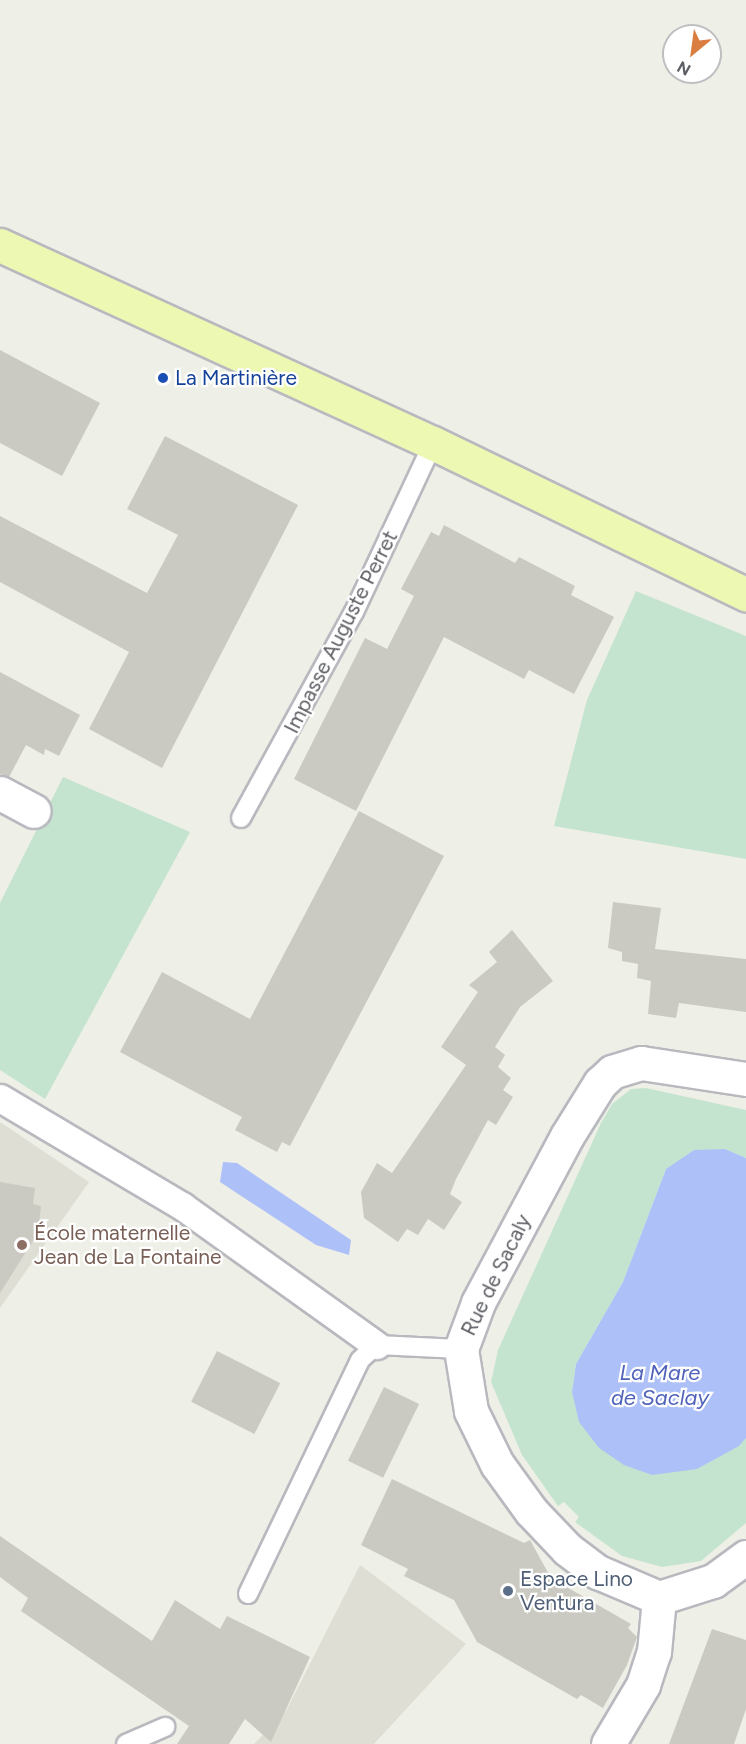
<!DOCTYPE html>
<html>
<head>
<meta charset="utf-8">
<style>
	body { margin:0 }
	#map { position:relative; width:746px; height:1744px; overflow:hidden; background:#eeefe6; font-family:Figtree,sans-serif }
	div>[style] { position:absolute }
	.education>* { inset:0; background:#deded4 }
	.green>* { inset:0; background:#c5e4cf }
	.water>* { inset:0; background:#adc0f8 }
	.building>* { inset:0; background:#cacac3; transform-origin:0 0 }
	.roads { filter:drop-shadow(2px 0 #b8b9bf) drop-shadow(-2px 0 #b8b9bf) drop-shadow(0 2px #b8b9bf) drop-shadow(0 -2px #b8b9bf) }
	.service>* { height:18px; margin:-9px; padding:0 9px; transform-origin:9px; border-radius:9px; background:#fff }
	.pedestrian>* { height:27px; margin:-13.5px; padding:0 13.5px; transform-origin:13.5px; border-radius:13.5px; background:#fff }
	.minor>* { height:33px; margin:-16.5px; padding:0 16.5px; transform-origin:16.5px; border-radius:16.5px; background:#fff }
	.primary>* { height:33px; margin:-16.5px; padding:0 16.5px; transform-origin:16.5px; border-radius:16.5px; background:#edf8b2 }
	.dots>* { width:16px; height:16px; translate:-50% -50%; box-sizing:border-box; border:3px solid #fff; border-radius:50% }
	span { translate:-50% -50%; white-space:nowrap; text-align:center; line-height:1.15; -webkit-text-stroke:4.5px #fff; paint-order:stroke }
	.transit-label { font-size:21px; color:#164399 }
	.left { translate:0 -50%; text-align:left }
	.street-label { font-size:21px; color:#5e5f65 }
	.education-label { font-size:21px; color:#785e54 }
	.service-label { font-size:21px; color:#4e5e75 }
	.water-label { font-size:22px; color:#5163ba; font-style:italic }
	.north { position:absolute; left:662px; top:24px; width:60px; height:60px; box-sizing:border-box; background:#fff; border:2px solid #bfbfc1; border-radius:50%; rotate:209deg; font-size:16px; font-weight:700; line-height:24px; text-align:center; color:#5e5f65 }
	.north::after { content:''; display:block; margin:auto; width:21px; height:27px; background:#da7d41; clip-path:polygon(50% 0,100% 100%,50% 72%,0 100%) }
</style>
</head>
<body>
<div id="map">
	<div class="education">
		<div style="clip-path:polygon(0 1122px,89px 1182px,0 1308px)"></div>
		<div style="clip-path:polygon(360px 1565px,466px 1644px,374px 1744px,254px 1744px,286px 1711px)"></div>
	</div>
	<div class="green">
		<div style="clip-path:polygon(636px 591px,746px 636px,746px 859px,554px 826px,587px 700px)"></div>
		<div style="clip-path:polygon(63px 777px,190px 832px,45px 1099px,0 1070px,0 903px)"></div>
		<div style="clip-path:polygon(646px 1088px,746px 1110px,746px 1158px,725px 1149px,666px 1169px,623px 1282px,576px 1364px,572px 1392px,739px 1446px,746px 1438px,746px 1523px,701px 1561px,662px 1567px,622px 1556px,575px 1522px,579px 1517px,564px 1502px,558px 1506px,522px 1455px,491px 1382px,498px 1350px,601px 1123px,612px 1104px,631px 1089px)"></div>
	</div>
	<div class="water">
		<div style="clip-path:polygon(725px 1149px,746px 1158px,746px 1438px,739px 1446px,697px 1469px,652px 1475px,624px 1465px,599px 1448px,579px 1422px,572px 1392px,576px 1364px,623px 1282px,666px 1169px,694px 1150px)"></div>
		<div style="clip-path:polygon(223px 1162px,237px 1163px,351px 1240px,349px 1255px,316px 1245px,220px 1182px)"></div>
	</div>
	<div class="building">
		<div style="clip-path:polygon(0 350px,100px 403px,62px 476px,0 443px)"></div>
		<div style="clip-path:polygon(165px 436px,298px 505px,162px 768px,89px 729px,129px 652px,0 582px,0 516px,147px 593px,178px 535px,127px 509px)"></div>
		<div style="clip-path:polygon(444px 525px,515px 563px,519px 557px,575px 586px,571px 595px,614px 617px,574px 694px,529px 670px,524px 679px,444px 637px,356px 811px,294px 779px,365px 638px,387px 649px,414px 596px,401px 589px,431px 532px,439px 536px)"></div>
		<div style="clip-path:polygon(0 672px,80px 715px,59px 756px,45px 749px,44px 755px,26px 745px,9px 777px,0 774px)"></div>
		<div style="clip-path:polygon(359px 811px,444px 856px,290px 1146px,282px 1142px,277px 1152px,235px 1130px,242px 1117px,120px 1052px,162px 972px,250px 1019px)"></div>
		<div style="clip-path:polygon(613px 902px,661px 908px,655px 949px,746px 959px,746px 1012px,679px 1003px,676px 1018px,648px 1014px,651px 981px,637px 978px,638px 964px,622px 961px,622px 952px,608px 948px)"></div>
		<div style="clip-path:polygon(512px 930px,553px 981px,520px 1007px,495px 1047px,505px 1055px,498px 1067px,511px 1078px,503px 1090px,513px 1097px,496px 1125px,488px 1120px,456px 1179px,450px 1194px,462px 1202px,444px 1230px,428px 1219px,418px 1235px,407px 1229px,398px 1242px,364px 1218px,361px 1192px,377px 1163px,392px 1173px,466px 1065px,441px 1047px,478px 992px,469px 985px,497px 962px,489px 952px)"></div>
		<div style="clip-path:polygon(0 1182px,35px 1188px,33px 1204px,41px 1206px,38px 1233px,0 1293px)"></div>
		<div style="left:217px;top:1351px;width:71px;height:57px;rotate:27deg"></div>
		<div style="left:384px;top:1387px;width:39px;height:82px;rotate:26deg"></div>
		<div style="clip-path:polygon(392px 1479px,524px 1543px,530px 1540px,551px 1578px,631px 1624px,628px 1628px,637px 1637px,627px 1665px,603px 1708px,581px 1695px,577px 1699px,477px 1642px,454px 1600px,404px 1576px,408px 1569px,361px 1545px)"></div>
		<div style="clip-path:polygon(0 1536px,152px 1641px,175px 1600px,220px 1629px,227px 1616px,310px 1657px,271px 1742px,245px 1719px,229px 1744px,177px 1744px,189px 1726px,21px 1611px,28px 1598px,0 1577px)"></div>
		<div style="clip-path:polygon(712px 1629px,746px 1640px,746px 1709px,734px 1744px,669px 1744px)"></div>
	</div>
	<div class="roads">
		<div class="service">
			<div style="left:241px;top:818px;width:235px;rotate:-61.3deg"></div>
			<div style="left:354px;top:612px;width:187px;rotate:-64.9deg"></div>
			<div style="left:248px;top:1594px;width:259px;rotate:-64.4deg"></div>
			<div style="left:360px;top:1360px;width:22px;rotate:-43deg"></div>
			<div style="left:376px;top:1345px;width:85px;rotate:2.7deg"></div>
			<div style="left:126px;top:1744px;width:43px;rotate:-23.6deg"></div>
		</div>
		<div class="pedestrian">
			<div style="left:0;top:1098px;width:212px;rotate:30.7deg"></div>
			<div style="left:182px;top:1206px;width:239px;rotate:35.6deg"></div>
		</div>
		<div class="minor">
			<div style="left:0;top:793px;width:38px;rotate:28deg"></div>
			<div style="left:746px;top:1079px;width:106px;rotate:-171.3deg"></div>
			<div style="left:641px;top:1063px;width:30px;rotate:163deg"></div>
			<div style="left:612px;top:1072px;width:16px;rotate:137deg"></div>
			<div style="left:600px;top:1083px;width:62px;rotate:121.9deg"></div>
			<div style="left:567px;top:1136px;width:189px;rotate:118.1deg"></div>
			<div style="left:478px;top:1303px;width:49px;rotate:110.3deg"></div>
			<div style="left:461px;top:1349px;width:63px;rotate:80.8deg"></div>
			<div style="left:471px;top:1411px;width:59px;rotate:63.9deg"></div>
			<div style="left:497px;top:1464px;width:58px;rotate:54.1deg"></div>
			<div style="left:531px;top:1511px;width:52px;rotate:46.5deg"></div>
			<div style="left:567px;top:1549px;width:39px;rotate:37deg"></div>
			<div style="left:598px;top:1572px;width:66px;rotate:23.1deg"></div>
			<div style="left:659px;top:1598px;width:57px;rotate:-17.5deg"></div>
			<div style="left:713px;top:1581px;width:41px;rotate:-36deg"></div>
			<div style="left:608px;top:1744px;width:69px;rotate:-59.3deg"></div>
			<div style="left:643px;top:1685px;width:35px;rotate:-72deg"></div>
			<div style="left:654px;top:1652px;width:54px;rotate:-84.7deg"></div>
		</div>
		<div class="primary">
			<div style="left:0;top:245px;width:476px;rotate:24.6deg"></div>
			<div style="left:433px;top:443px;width:348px;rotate:25.8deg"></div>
		</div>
	</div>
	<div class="dots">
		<div style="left:163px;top:378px;background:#1a4fb4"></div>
		<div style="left:22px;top:1245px;background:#8d6e63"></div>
		<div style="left:508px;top:1591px;background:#5c6f8a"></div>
	</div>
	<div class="transit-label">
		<span class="left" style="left:175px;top:378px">La Martinière</span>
	</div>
	<div class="street-label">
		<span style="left:341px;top:632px;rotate:-63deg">Impasse Auguste Perret</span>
		<span style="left:496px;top:1275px;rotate:-64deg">Rue de Sacaly</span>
	</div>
	<div class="education-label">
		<span class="left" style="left:34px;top:1245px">École maternelle<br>Jean de La Fontaine</span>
	</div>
	<div class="service-label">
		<span class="left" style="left:520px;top:1591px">Espace Lino<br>Ventura</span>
	</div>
	<div class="water-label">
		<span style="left:660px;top:1385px">La Mare<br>de Saclay</span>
	</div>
	<div class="north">N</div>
</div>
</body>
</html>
